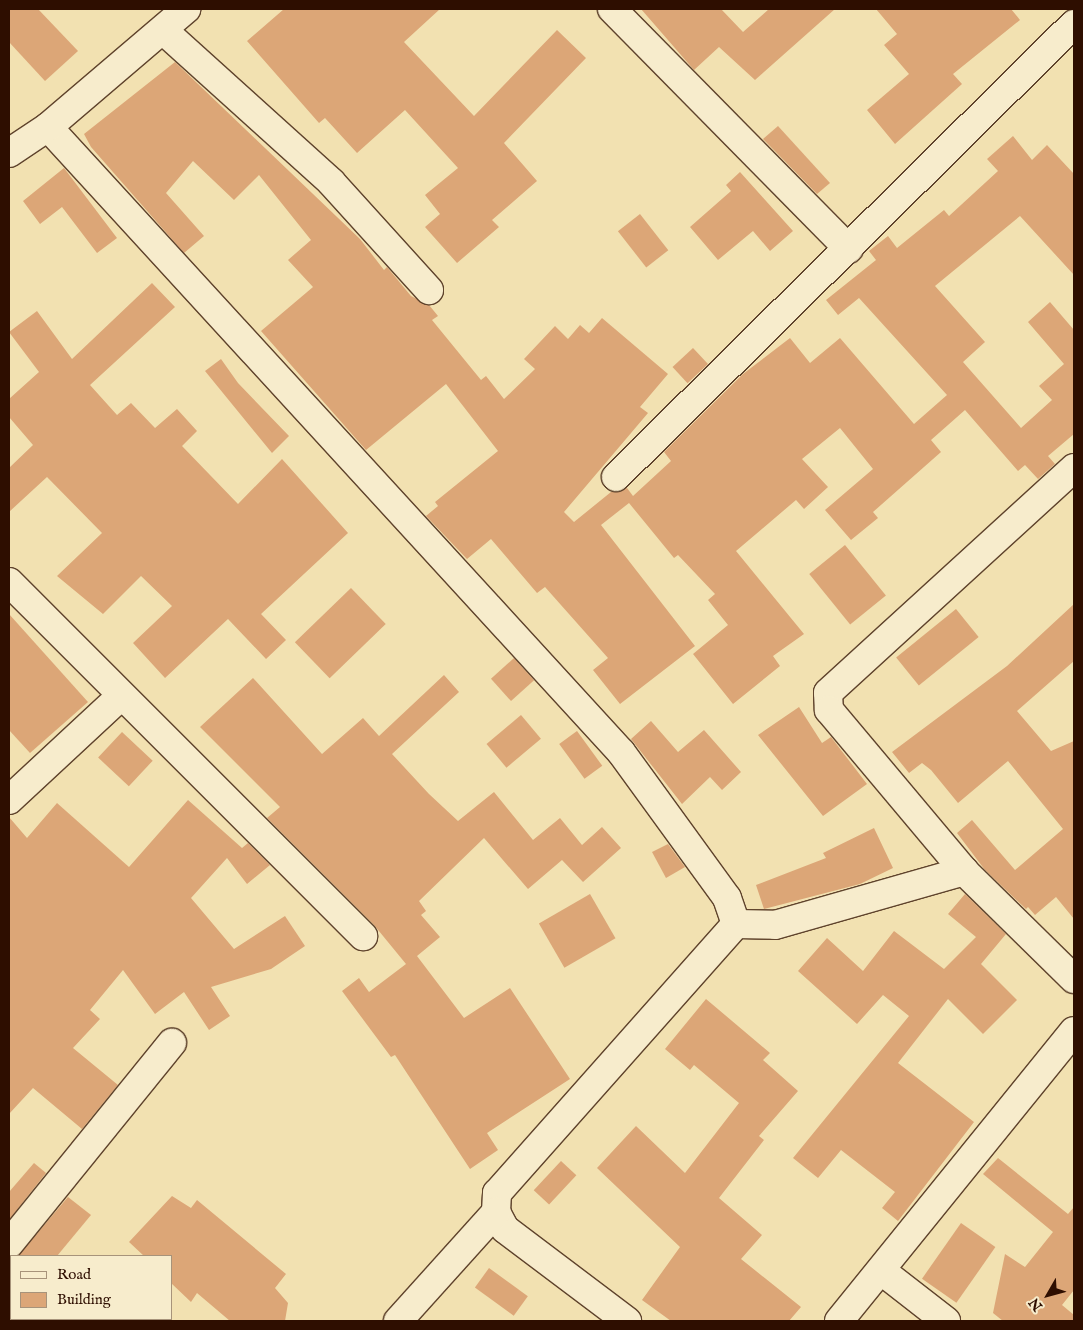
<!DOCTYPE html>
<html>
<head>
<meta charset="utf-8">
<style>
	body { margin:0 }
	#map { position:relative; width:1083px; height:1330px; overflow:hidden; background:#f2e1b1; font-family:"IM FELL English",serif }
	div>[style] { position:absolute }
	.building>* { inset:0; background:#dca677; transform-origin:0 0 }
	.roads { filter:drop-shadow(1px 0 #5f432c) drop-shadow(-1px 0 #5f432c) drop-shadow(0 1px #5f432c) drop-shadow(0 -1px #5f432c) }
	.minor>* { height:28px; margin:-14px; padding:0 14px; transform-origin:14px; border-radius:14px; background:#f7eccc }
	span { translate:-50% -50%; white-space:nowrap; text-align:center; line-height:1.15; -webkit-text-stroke:4px #f7eccc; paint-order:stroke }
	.frame { position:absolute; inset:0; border:10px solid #2e0e00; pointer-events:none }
	.legend { position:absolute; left:10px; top:1255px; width:162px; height:65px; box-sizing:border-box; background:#f7eccc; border:1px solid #a7937a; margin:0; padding:6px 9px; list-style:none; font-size:15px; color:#2e0e00 }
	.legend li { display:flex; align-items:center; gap:10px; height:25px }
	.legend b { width:25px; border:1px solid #a7937a }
	.north { position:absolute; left:1023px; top:1270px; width:50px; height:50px; -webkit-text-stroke:4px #f7eccc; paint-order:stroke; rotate:232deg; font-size:14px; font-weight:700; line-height:20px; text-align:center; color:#2e0e00 }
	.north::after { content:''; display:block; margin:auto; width:18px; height:22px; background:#2e0e00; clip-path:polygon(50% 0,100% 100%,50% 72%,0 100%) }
</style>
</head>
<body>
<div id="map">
	<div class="building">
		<div style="clip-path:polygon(9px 9px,38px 9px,78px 51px,45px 81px,9px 42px)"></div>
		<div style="clip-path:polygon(284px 9px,440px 9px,404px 42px,474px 116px,557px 30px,586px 58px,504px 143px,537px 181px,492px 220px,499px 227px,457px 263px,425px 227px,440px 214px,425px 195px,458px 168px,405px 110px,357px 153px,325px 118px,319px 123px,247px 41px)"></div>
		<div style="clip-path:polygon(641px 9px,721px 9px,743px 32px,769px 9px,835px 9px,755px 80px,719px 47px,694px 70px)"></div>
		<div style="clip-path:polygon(876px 9px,1011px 9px,1020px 20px,953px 74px,962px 84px,895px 144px,867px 110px,909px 74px,884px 45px,897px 34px)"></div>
		<div style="clip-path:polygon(175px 62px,360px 239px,384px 270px,387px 267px,411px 296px,429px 305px,438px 316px,432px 320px,481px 380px,486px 376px,504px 399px,535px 369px,524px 359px,555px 326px,568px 339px,580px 325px,589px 333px,602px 318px,668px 374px,640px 407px,648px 413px,564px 512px,574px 522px,611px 492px,627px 488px,633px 496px,671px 461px,664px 452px,743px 374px,790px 338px,810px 363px,840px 338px,914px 424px,947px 395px,859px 298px,838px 315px,826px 300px,876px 260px,869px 251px,888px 236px,897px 248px,944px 210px,949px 216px,998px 171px,987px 159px,1013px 136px,1032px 160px,1047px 145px,1074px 174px,1074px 275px,1020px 216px,935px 286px,985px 342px,963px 362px,1021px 428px,1052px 400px,1039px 386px,1064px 364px,1028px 322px,1050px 302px,1074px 330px,1074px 434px,1048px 456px,1055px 464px,1038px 479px,1025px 465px,1018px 471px,965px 410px,931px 440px,941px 452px,873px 512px,878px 518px,851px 540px,825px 510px,873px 469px,840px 428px,802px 459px,828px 487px,804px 509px,796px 500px,736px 551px,804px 634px,773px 656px,780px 666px,733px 704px,693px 654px,728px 625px,708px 600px,715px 594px,678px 555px,674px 558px,629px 503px,601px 525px,695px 646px,620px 704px,593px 670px,608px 658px,545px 587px,537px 593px,491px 539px,467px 559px,426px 516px,438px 506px,435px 502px,498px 451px,446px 384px,366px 450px,261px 331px,313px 287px,288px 260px,311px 240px,259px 175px,234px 200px,193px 161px,166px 193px,204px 236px,184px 253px,91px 147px,84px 134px)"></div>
		<div style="clip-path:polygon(778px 126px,830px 183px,817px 194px,763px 139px)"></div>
		<div style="clip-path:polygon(64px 168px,117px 238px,97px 253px,62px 207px,40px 224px,23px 201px)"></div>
		<div style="clip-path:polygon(740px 172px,793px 231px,770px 251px,753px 231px,718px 260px,690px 227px,731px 191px,726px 185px)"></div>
		<div style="left:640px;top:214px;width:46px;height:28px;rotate:52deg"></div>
		<div style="clip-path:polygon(152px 283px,175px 307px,90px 385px,117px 415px,131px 403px,155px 428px,177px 409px,197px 431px,182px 446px,238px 504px,282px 459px,348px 533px,261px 614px,286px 640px,266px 659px,228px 619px,165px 678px,133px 643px,172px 606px,141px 576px,103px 614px,57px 576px,102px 533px,47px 477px,9px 512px,9px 468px,33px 445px,9px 417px,9px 399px,39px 372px,9px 332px,37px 311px,72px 359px)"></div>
		<div style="left:693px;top:348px;width:22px;height:28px;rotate:47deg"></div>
		<div style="clip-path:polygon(221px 359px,238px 383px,289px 436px,272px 453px,205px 371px)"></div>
		<div style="left:845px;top:545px;width:65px;height:46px;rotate:51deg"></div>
		<div style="left:351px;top:588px;width:50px;height:78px;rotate:46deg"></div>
		<div style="clip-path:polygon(1074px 604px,1074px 661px,1017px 711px,1051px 751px,1074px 741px,1074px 919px,1056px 897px,1035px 915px,1028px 907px,1026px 909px,985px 870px,957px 833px,972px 820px,1015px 870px,1063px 829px,1008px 761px,958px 803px,931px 770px,922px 763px,909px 773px,892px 752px,1007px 666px)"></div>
		<div style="left:956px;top:609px;width:36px;height:77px;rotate:51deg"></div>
		<div style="clip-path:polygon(9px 614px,88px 702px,30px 753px,9px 730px)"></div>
		<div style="left:514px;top:658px;width:30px;height:31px;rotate:48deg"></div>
		<div style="clip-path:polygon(444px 675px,459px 692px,392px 754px,429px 794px,458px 821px,494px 792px,533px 840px,560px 818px,582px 845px,602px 827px,621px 848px,583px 882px,562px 860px,528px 889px,484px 838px,419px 901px,426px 911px,421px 915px,440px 937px,417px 956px,464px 1018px,510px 988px,570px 1079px,487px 1133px,498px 1150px,470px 1169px,395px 1055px,391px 1057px,342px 991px,359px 978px,369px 992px,406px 964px,374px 925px,267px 818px,280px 807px,200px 727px,253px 678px,322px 754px,363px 718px,379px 736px)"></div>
		<div style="clip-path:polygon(799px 707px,822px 743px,831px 737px,867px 784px,823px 816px,758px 735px)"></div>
		<div style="left:521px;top:715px;width:31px;height:45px;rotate:50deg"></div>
		<div style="clip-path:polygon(651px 721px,678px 752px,704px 730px,741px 772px,722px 790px,710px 777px,682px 804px,631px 739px)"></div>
		<div style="left:577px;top:731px;width:43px;height:22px;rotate:54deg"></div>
		<div style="left:122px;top:732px;width:42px;height:35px;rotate:43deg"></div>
		<div style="clip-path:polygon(188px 800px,242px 848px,248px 843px,270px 865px,247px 884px,227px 858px,191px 898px,234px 949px,285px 916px,305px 946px,271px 969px,211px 987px,230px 1016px,209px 1030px,184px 992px,155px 1014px,123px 970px,90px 1010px,100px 1019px,73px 1048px,118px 1085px,82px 1129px,33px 1088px,9px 1114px,9px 817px,27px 838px,57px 803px,129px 867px)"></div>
		<div style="clip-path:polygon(874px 828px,893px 868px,860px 884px,764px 909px,756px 885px,826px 858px,823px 853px)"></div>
		<div style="clip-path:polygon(668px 844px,685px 867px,666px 878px,652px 852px)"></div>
		<div style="left:590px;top:894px;width:51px;height:59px;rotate:60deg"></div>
		<div style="clip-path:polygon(965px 894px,1006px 934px,981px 964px,1017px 1000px,983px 1034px,948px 999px,898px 1063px,974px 1122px,898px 1221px,882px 1208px,895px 1192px,841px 1150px,818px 1178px,793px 1158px,909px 1016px,883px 995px,857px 1024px,798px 971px,827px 938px,863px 971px,894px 931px,944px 969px,976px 937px,948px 914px)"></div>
		<div style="clip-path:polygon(706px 999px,770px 1053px,763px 1060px,798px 1091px,759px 1136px,764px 1140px,719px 1198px,762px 1235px,741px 1259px,801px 1307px,789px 1321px,671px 1321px,642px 1300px,680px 1247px,597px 1168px,636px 1126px,685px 1173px,739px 1103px,694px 1065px,690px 1070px,665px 1049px)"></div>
		<div style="clip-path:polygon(998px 1158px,1068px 1214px,1074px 1207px,1074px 1290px,1062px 1305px,1074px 1315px,1074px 1321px,1003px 1321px,993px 1313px,1005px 1254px,1025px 1267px,1053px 1232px,983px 1174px)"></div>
		<div style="left:561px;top:1161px;width:21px;height:40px;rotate:43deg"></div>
		<div style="clip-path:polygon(34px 1163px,46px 1173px,9px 1220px,9px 1192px)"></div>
		<div style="clip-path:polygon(172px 1196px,191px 1208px,197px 1200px,286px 1274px,275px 1288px,288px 1303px,285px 1321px,230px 1321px,197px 1293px,191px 1302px,171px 1283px,171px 1256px,144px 1256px,129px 1242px)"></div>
		<div style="clip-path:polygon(68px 1197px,91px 1215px,57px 1256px,18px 1256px)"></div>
		<div style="left:961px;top:1223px;width:42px;height:68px;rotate:35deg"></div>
		<div style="left:489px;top:1268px;width:48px;height:24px;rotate:36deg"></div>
	</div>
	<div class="roads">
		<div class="minor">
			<div style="left:612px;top:9px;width:337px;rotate:45.4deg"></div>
			<div style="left:164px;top:31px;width:225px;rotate:42.1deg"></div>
			<div style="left:331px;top:182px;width:146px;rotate:47.8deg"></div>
			<div style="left:48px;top:127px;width:848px;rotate:47.49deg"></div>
			<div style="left:621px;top:752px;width:180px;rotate:54deg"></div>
			<div style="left:727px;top:898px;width:28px;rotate:71deg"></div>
			<div style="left:736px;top:924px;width:360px;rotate:131.6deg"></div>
			<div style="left:497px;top:1193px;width:19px;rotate:93deg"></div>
			<div style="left:496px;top:1212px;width:19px;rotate:62deg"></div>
			<div style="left:505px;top:1229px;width:153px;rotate:37deg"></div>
			<div style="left:9px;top:153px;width:47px;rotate:-33.7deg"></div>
			<div style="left:48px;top:127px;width:182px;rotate:-40.5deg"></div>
			<div style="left:1074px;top:468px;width:333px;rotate:137.6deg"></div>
			<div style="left:828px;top:693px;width:17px;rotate:87deg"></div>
			<div style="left:829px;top:710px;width:210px;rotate:50deg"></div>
			<div style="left:964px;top:871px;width:154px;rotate:44.5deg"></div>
			<div style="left:616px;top:477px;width:644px;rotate:-44.69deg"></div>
			<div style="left:9px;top:582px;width:501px;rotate:45deg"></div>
			<div style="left:9px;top:800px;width:151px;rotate:-42.9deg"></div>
			<div style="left:736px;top:924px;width:39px;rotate:1deg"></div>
			<div style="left:775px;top:925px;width:197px;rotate:-15.9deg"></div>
			<div style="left:9px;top:1244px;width:259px;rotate:-51deg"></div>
			<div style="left:883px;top:1272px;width:80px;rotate:37.9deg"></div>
			<div style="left:398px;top:1321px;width:147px;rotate:-48deg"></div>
			<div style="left:839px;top:1321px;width:373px;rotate:-51deg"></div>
		</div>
	</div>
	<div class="frame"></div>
	<ul class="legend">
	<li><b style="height:6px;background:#f7eccc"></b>Road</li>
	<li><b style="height:14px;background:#dca677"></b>Building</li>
	</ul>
	<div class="north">N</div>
</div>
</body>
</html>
